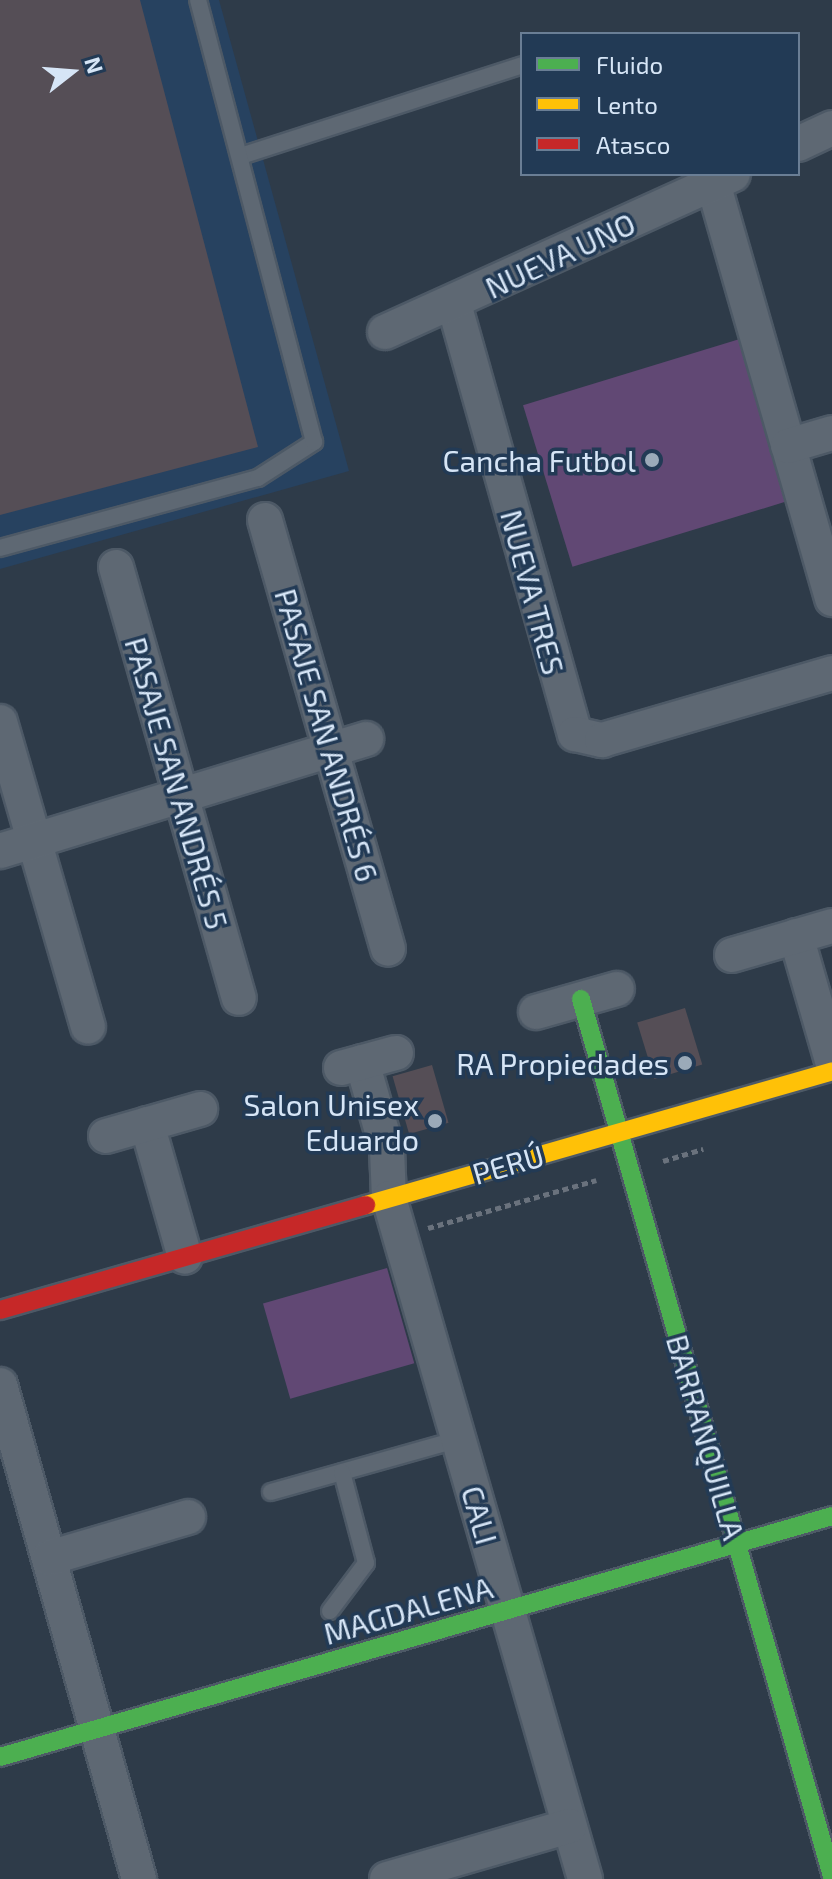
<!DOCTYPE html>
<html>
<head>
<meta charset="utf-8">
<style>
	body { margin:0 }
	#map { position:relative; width:832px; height:1879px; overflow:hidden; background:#2e3b49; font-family:"Exo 2",sans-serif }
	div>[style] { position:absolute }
	.built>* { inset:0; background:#274260 }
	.green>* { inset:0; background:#614874; transform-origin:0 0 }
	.building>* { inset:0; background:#554e56; transform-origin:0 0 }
	.path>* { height:5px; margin-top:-2.5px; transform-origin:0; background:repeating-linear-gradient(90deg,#6a727d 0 6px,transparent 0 10px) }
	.roads { filter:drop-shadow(2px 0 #4d5966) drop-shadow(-2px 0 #4d5966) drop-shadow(0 2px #4d5966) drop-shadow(0 -2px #4d5966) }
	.lane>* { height:16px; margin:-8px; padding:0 8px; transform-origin:8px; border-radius:8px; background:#5e6873 }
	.street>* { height:34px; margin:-17px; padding:0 17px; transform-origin:17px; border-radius:17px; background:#5e6873 }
	.fast>* { height:18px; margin:-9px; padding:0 9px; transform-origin:9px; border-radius:9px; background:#4caf50 }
	.slow>* { height:18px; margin:-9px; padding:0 9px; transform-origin:9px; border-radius:9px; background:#ffc107 }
	.jam>* { height:18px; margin:-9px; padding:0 9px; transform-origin:9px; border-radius:9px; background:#c62828 }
	.dots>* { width:22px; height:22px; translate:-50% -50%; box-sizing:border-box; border:4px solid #223a55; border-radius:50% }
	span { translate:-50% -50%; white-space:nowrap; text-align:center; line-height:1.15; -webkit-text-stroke:7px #223a55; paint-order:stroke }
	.street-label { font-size:30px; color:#d6e5f6 }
	.poi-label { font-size:30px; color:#d6e5f6 }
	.right { translate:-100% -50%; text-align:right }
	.legend { position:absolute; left:520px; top:32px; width:280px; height:144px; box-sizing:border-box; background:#223a55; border:2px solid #6a7e95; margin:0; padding:10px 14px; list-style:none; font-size:24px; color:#d6e5f6 }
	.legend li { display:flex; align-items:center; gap:16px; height:40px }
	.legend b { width:40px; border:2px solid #6a7e95 }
	.north { position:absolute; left:32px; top:32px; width:80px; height:80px; -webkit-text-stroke:6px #223a55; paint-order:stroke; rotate:73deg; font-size:22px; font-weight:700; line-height:32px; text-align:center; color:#d6e5f6 }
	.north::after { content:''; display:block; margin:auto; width:28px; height:36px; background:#d6e5f6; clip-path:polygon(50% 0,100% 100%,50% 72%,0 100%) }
</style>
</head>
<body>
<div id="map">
	<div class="built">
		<div style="clip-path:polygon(0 0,219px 0,349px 471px,0 569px)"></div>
	</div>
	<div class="green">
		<div style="left:743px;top:338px;width:169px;height:230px;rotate:73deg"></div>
		<div style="left:387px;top:1268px;width:99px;height:129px;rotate:74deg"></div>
	</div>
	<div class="building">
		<div style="clip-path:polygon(0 0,140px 0,258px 447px,0 515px)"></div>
		<div style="left:685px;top:1008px;width:59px;height:50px;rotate:73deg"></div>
		<div style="left:432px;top:1065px;width:60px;height:41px;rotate:74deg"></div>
	</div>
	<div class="path">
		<div style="left:663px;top:1161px;width:42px;rotate:-16.7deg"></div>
		<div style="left:428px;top:1228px;width:175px;rotate:-15.9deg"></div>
	</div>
	<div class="roads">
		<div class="lane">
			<div style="left:241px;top:156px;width:295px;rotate:-17.9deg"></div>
			<div style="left:0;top:548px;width:267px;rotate:-15.2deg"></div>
			<div style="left:258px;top:478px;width:67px;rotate:-32.7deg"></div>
			<div style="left:314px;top:442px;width:457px;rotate:-104.7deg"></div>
			<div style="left:271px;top:1492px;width:195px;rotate:-15.7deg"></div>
			<div style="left:330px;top:1611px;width:60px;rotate:-53.1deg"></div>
			<div style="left:366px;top:1563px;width:94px;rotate:-104.8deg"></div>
		</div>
		<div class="street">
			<div style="left:798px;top:144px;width:38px;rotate:-25deg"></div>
			<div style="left:713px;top:183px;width:433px;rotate:74deg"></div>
			<div style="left:454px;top:304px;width:447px;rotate:74.3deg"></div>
			<div style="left:575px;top:734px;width:28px;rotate:13deg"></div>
			<div style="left:602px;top:740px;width:240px;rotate:-16.2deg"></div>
			<div style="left:385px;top:332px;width:382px;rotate:-24.4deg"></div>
			<div style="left:788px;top:446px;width:46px;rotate:-16.5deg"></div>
			<div style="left:265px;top:520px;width:446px;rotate:74deg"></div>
			<div style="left:116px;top:567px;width:448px;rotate:74.1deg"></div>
			<div style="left:0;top:722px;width:317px;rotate:73.9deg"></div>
			<div style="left:0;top:851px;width:383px;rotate:-17deg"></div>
			<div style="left:796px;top:936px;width:130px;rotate:73.9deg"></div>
			<div style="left:732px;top:955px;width:104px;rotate:-16.2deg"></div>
			<div style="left:536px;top:1012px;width:84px;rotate:-15.9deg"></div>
			<div style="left:362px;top:1062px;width:91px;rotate:74deg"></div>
			<div style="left:387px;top:1149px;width:49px;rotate:87.7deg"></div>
			<div style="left:389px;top:1198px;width:709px;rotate:73.94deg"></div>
			<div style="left:341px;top:1068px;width:57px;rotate:-15.3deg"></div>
			<div style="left:147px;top:1124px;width:138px;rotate:74.1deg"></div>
			<div style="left:106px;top:1136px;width:98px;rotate:-16deg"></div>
			<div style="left:0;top:1385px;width:513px;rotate:74.28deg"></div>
			<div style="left:49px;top:1558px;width:145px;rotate:-16.4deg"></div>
			<div style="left:387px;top:1879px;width:190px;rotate:-16.2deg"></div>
		</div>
		<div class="fast">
			<div style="left:581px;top:999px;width:912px;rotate:74.03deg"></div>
			<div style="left:0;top:1757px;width:866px;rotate:-16.15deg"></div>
		</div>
		<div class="slow">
			<div style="left:366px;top:1205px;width:485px;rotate:-16deg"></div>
		</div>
		<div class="jam">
			<div style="left:0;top:1310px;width:381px;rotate:-16deg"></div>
		</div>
	</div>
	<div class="dots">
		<div style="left:652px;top:460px;background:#9baab9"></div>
		<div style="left:685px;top:1063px;background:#9baab9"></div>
		<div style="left:435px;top:1121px;background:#9baab9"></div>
	</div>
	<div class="street-label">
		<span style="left:560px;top:255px;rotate:-25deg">NUEVA UNO</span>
		<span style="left:533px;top:592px;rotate:75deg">NUEVA TRES</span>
		<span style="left:327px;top:735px;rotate:74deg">PASAJE SAN ANDRÉS 6</span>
		<span style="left:177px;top:783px;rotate:74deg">PASAJE SAN ANDRÉS 5</span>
		<span style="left:508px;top:1164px;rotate:-16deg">PERÚ</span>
		<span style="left:706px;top:1437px;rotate:74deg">BARRANQUILLA</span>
		<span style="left:480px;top:1515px;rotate:74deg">CALI</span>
		<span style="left:408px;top:1610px;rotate:-16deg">MAGDALENA</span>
	</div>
	<div class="poi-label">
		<span class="right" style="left:636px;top:460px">Cancha Futbol</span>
		<span class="right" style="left:669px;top:1063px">RA Propiedades</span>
		<span class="right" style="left:419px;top:1121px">Salon Unisex<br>Eduardo</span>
	</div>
	<ul class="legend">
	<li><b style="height:10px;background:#4caf50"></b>Fluido</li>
	<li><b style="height:10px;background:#ffc107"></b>Lento</li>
	<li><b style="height:10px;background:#c62828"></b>Atasco</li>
	</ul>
	<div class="north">N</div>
</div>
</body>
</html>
